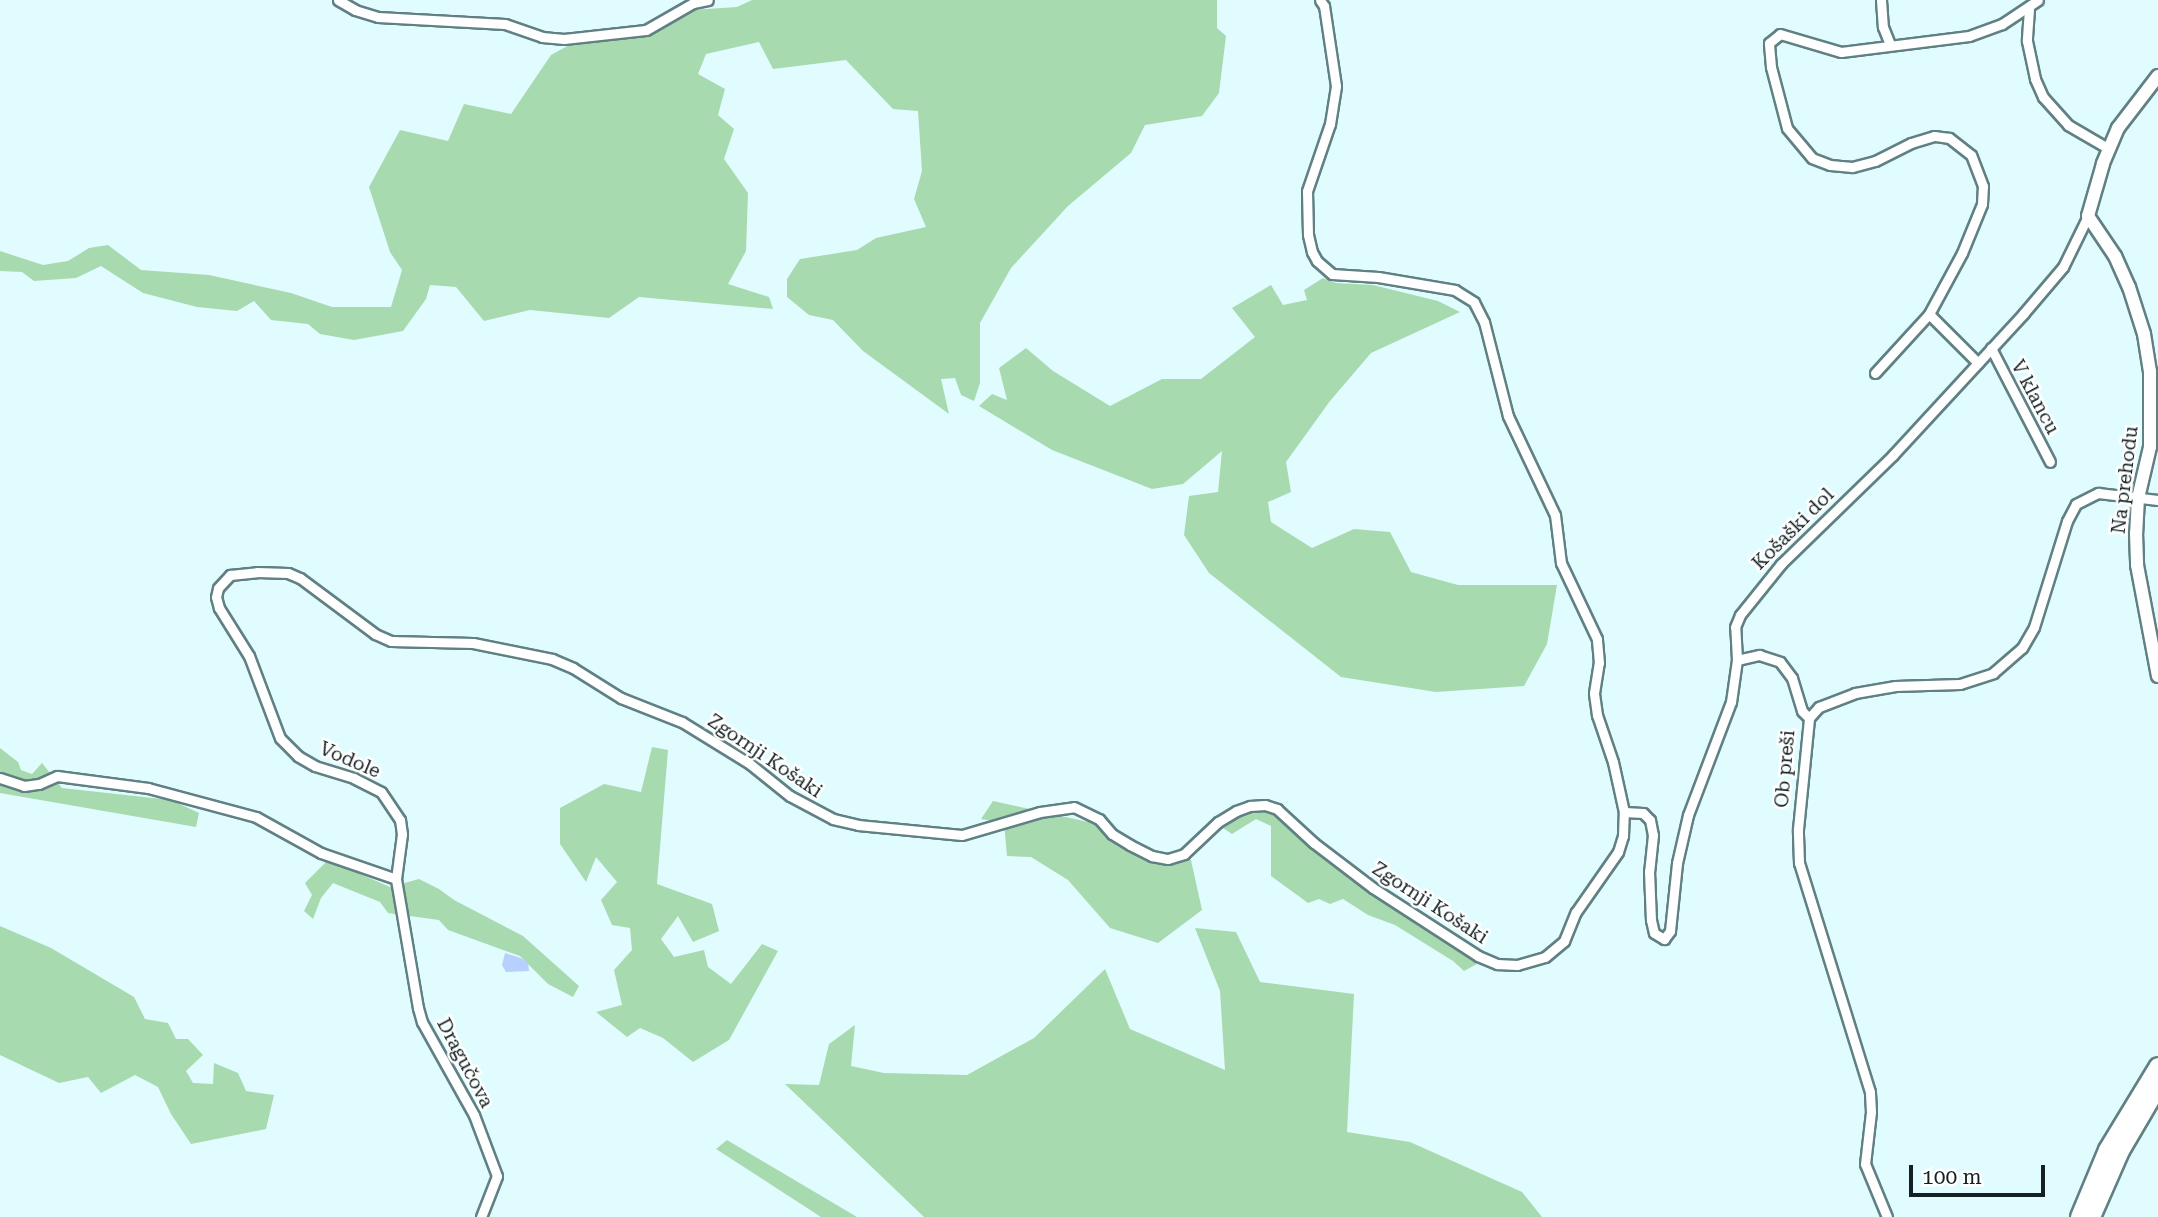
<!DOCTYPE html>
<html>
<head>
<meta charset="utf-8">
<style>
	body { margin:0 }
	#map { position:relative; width:2158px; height:1217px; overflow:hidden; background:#e0fcff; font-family:"Roboto Serif",serif }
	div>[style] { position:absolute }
	.green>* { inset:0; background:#a8daaf }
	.water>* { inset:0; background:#b7d0fe }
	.roads { filter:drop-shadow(2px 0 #618083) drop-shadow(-2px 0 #618083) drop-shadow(0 2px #618083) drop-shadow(0 -2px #618083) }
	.street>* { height:9px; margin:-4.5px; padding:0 4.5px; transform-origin:4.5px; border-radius:4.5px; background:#fff }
	.secondary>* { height:12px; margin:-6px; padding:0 6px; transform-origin:6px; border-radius:6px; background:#fff }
	.highway>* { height:16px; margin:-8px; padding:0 8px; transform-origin:8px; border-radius:8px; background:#fff }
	span { translate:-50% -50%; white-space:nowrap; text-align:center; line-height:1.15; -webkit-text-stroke:5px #fff; paint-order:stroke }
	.street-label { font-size:19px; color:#142022 }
	.scale { position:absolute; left:1909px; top:1165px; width:136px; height:32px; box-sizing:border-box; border:4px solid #142022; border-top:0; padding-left:9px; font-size:21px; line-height:24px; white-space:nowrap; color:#142022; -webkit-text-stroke:5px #fff; paint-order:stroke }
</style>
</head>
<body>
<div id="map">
	<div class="green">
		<div style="clip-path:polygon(752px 0,1217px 0,1217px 28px,1226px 36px,1219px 93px,1202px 116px,1145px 125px,1131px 153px,1068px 206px,1011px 268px,980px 323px,980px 383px,974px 401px,961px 395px,955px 378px,941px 379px,949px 414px,863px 351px,833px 320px,809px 315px,787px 297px,787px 279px,800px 259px,857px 250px,876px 238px,926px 227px,914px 199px,922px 171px,918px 111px,893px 109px,846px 60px,773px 69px,759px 42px,706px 54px,698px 74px,725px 89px,718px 115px,734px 129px,724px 159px,748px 193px,746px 251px,728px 284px,769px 297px,773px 309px,639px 297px,609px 318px,530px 310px,484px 321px,456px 287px,430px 285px,426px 299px,403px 331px,354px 340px,320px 334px,308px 324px,271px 320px,254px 301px,237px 311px,197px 307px,143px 293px,101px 266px,76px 278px,34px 281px,22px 272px,0 271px,0 251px,43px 265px,68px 261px,89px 248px,108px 245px,141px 270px,209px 275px,291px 293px,332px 307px,391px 307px,402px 270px,390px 252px,369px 187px,400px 130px,448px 141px,464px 104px,511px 114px,551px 55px,573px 43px,643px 37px,692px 10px,737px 7px)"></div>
		<div style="clip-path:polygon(1323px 278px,1336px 283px,1373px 285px,1438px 301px,1460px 312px,1371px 353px,1330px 401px,1286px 462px,1291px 492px,1268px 502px,1271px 522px,1312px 548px,1354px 529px,1390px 532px,1411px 572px,1458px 585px,1557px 585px,1547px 644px,1524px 686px,1436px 692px,1341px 677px,1209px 573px,1184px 535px,1189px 496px,1218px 492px,1222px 451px,1183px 484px,1152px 489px,1052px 450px,979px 406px,992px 394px,1007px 400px,999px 368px,1026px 348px,1053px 371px,1110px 406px,1162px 379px,1201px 379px,1255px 337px,1232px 308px,1271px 285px,1283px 305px,1307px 300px,1304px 290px)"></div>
		<div style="clip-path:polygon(652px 747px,668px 750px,657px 884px,712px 904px,719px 931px,693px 942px,678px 916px,661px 939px,674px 957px,704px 950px,708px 967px,731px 984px,762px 944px,778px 951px,729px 1040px,693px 1062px,663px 1038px,640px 1028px,627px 1037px,596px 1012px,622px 1005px,614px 970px,632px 950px,630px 928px,612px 925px,601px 900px,617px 882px,596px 857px,586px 882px,560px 844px,560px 808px,604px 784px,641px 792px)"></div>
		<div style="clip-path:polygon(0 748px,18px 762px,21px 770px,32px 774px,42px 763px,62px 788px,171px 800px,199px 813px,196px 827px,0 793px)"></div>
		<div style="clip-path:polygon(993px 801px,1093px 823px,1129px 850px,1150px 861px,1167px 865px,1191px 860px,1202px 910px,1158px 943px,1110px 928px,1068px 880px,1031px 857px,1007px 856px,1004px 823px,981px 819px)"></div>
		<div style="clip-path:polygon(1264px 809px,1278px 813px,1286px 824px,1356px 882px,1477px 964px,1464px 971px,1453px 961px,1395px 925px,1368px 915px,1343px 899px,1330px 904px,1319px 899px,1308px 903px,1271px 876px,1271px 826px,1256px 819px,1232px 834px,1223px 828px,1243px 813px)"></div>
		<div style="clip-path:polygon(328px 860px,390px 887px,419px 879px,439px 889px,454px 900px,523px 936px,579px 986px,573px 997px,548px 984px,520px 956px,448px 930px,439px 920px,388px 913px,380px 902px,333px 883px,321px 898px,313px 919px,304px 911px,312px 895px,305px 883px)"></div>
		<div style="clip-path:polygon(0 926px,51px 948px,134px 997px,145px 1019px,168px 1023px,176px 1039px,188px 1039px,203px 1055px,186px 1071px,193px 1083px,213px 1084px,214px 1063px,238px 1073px,246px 1091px,274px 1095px,266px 1129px,191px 1144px,171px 1114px,158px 1087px,135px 1075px,101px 1093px,88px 1077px,59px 1083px,0 1055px)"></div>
		<div style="clip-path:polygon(1195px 928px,1236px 932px,1260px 982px,1354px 994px,1347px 1132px,1410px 1142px,1522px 1192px,1542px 1217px,924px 1217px,785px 1084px,819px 1085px,829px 1044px,855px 1025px,851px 1066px,884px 1073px,967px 1075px,1034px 1038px,1105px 969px,1130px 1029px,1225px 1070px,1220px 991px)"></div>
		<div style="clip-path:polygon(727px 1140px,857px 1217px,821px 1217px,716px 1149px)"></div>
	</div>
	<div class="water">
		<div style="clip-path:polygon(505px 953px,521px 958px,528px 963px,529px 971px,506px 972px,502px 965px)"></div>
	</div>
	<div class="roads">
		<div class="street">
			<div style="left:338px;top:0;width:20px;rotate:30deg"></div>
			<div style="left:355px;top:10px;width:24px;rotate:17deg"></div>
			<div style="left:378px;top:17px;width:127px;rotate:3.2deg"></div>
			<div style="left:505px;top:24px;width:39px;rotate:19deg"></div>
			<div style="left:542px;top:37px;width:22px;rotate:5deg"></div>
			<div style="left:564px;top:39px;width:82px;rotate:-6.3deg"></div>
			<div style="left:646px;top:30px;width:54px;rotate:-29.9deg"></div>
			<div style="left:693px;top:3px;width:15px;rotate:-11deg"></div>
			<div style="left:1881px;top:0;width:27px;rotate:86deg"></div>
			<div style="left:1883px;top:27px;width:18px;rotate:68deg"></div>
			<div style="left:2029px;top:9px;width:32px;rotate:94deg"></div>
			<div style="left:2027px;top:41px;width:39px;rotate:78deg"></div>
			<div style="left:2035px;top:79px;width:20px;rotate:66deg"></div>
			<div style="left:2043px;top:97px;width:38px;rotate:48deg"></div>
			<div style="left:2068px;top:125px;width:48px;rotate:30.3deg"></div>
			<div style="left:1991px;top:348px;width:128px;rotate:62.6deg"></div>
			<div style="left:1978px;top:363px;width:69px;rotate:-135deg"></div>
			<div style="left:1929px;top:314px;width:69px;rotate:-61.6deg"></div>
			<div style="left:1962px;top:253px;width:53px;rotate:-67.8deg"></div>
			<div style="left:1982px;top:204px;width:18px;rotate:-87deg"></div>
			<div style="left:1983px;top:186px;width:33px;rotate:-111deg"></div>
			<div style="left:1971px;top:155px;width:28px;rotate:-142deg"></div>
			<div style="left:1949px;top:138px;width:15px;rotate:-172deg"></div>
			<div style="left:1934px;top:136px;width:24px;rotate:163deg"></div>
			<div style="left:1911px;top:143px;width:40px;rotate:153.4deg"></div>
			<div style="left:1875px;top:161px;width:24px;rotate:165deg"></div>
			<div style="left:1852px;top:167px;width:22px;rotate:-175deg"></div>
			<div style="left:1830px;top:165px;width:19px;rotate:-159deg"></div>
			<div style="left:1812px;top:158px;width:39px;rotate:-130deg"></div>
			<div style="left:1787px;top:128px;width:63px;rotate:-104.7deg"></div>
			<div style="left:1771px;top:67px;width:24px;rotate:-95deg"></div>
			<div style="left:1769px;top:43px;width:14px;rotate:-39deg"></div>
			<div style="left:1780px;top:34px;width:64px;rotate:16.4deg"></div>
			<div style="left:1841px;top:52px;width:129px;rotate:-7.1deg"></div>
			<div style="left:1969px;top:36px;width:35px;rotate:-20deg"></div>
			<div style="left:2002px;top:24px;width:43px;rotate:-33.7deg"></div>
			<div style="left:1875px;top:373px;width:80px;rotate:-47.5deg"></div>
			<div style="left:1737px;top:660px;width:23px;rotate:-13deg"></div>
			<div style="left:1759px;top:655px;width:22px;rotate:18deg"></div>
			<div style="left:1780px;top:662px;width:20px;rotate:53deg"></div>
			<div style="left:1792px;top:678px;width:34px;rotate:73deg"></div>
			<div style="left:1802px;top:711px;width:10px;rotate:45deg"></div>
			<div style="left:0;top:778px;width:25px;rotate:18deg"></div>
			<div style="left:24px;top:786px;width:15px;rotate:-8deg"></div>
			<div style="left:39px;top:784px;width:20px;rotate:-24deg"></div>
			<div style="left:57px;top:776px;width:92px;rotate:7.5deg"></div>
			<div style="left:148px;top:788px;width:112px;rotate:15deg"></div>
			<div style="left:256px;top:817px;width:74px;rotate:29deg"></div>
			<div style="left:321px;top:853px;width:79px;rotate:19.1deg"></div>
			<div style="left:1624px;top:812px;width:19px;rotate:3deg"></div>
			<div style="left:1643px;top:813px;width:10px;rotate:45deg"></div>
			<div style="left:1650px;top:820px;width:15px;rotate:79deg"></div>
			<div style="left:1653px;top:835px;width:36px;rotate:96deg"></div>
			<div style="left:1649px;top:871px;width:49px;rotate:87.7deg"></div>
			<div style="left:1651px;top:920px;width:13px;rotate:77deg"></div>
			<div style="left:1654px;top:933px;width:12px;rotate:31deg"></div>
			<div style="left:1664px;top:939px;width:10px;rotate:-53deg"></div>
			<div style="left:1670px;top:931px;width:68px;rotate:-84.1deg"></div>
			<div style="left:1677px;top:863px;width:49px;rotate:-77.1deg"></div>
			<div style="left:1688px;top:815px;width:121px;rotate:-69.2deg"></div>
			<div style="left:1731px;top:702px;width:42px;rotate:-81.9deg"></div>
			<div style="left:1737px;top:660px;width:33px;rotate:-93deg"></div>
			<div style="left:1735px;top:627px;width:13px;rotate:-67deg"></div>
			<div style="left:1740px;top:615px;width:65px;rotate:-51.2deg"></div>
			<div style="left:1781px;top:564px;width:156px;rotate:-44.2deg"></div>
			<div style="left:1893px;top:455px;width:192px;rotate:-47.3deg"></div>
			<div style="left:2023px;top:314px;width:62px;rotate:-49.6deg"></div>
			<div style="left:2063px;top:267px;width:57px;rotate:-63.9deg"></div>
			<div style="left:481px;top:1217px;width:44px;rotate:-68.7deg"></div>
			<div style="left:497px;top:1176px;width:65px;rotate:-110.7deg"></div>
			<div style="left:474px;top:1115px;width:107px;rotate:-119.2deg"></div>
			<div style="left:422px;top:1022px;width:15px;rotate:-106deg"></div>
			<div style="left:418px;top:1008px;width:131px;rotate:-99.7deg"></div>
			<div style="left:396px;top:879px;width:45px;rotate:-82.4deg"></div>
			<div style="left:402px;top:834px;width:14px;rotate:-98deg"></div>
			<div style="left:400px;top:820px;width:34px;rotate:-124deg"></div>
			<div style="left:381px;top:792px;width:30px;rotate:-153deg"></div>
			<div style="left:354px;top:778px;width:41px;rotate:-162.9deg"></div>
			<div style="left:315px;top:766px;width:20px;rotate:-150deg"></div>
			<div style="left:298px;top:756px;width:25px;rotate:-135deg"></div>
			<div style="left:280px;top:738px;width:88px;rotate:-110.7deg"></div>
			<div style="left:249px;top:656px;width:57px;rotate:-122deg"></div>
			<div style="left:219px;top:608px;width:11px;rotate:-105deg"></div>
			<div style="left:216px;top:597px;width:9px;rotate:-77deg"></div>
			<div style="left:218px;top:588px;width:18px;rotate:-47deg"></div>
			<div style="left:230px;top:575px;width:27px;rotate:-6deg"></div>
			<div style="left:257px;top:572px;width:31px;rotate:2deg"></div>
			<div style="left:288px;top:573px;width:13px;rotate:23deg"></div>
			<div style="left:300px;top:578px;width:94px;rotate:36.7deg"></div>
			<div style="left:375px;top:634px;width:17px;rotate:24deg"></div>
			<div style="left:391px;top:641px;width:82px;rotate:1.4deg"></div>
			<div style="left:473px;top:643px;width:81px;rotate:11.4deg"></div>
			<div style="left:552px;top:659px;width:23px;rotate:23deg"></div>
			<div style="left:573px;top:668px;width:57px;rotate:32deg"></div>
			<div style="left:621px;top:698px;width:66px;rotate:21.5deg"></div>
			<div style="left:682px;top:722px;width:80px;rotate:31.7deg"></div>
			<div style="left:750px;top:764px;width:51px;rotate:38.7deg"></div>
			<div style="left:790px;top:796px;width:49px;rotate:28.1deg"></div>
			<div style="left:833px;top:819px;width:26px;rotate:13deg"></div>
			<div style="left:858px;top:825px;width:104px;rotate:5.5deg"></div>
			<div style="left:962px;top:835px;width:81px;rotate:-16.4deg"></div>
			<div style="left:1040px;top:812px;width:34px;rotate:-8deg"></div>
			<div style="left:1074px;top:807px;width:28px;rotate:26deg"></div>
			<div style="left:1099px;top:819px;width:20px;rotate:49deg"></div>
			<div style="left:1112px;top:834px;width:21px;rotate:31deg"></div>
			<div style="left:1130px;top:845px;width:25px;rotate:27deg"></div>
			<div style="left:1152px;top:856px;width:16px;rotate:11deg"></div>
			<div style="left:1168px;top:859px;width:17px;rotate:-17deg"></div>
			<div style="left:1184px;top:854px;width:47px;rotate:-43.3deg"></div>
			<div style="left:1218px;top:822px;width:21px;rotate:-31deg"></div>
			<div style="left:1236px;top:811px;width:15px;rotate:-20deg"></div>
			<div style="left:1250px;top:806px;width:15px;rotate:-4deg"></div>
			<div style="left:1265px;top:805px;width:13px;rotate:18deg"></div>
			<div style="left:1277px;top:809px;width:50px;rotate:42.6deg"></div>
			<div style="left:1314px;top:843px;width:74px;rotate:37.3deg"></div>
			<div style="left:1373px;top:888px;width:125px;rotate:32.9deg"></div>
			<div style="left:1478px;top:956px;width:21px;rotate:23deg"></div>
			<div style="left:1497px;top:964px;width:20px;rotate:3deg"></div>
			<div style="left:1517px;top:965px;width:29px;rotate:-16deg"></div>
			<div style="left:1545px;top:957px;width:25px;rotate:-40deg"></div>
			<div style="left:1564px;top:941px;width:31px;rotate:-68deg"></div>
			<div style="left:1576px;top:912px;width:73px;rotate:-55deg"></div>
			<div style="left:1618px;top:852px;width:17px;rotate:-73deg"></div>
			<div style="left:1623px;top:836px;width:24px;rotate:-88deg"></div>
			<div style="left:1624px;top:812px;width:51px;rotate:-102.4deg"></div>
			<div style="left:1613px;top:762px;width:50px;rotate:-108.8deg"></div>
			<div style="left:1597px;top:715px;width:22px;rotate:-98deg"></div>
			<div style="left:1594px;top:693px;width:30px;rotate:-81deg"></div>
			<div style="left:1599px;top:663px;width:24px;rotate:-95deg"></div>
			<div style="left:1597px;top:639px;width:84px;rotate:-115.3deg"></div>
			<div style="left:1561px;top:563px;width:48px;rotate:-97.1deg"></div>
			<div style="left:1555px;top:515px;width:110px;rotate:-115.4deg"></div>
			<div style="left:1508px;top:416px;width:97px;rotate:-104.3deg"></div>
			<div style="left:1484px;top:322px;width:22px;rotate:-117deg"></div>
			<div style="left:1474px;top:302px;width:22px;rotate:-148deg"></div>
			<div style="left:1455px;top:290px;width:78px;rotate:-170.4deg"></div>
			<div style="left:1378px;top:277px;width:46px;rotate:-176.3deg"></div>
			<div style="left:1332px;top:274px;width:20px;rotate:-139deg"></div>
			<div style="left:1317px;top:261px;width:10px;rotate:-119deg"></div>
			<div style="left:1312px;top:252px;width:17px;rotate:-103deg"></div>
			<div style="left:1308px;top:235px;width:44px;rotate:-91.3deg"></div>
			<div style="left:1307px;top:191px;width:71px;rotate:-71.1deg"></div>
			<div style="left:1330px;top:124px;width:38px;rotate:-81deg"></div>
			<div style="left:1336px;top:86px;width:81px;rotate:-98.5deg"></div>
			<div style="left:1324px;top:6px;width:7px;rotate:-124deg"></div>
			<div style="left:1887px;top:1217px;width:57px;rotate:-112.5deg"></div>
			<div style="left:1865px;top:1164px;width:52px;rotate:-83.4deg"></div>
			<div style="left:1871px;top:1112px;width:20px;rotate:-93deg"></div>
			<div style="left:1870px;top:1092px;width:240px;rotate:-107.2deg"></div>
			<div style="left:1799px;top:863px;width:34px;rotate:-92deg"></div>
			<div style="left:1798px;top:829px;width:112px;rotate:-84.3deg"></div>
			<div style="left:1809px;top:718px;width:15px;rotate:-48deg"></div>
			<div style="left:1819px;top:707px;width:39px;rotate:-21deg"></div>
			<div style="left:1855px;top:693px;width:41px;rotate:-9.9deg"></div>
			<div style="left:1895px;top:686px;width:65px;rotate:-1.8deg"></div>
			<div style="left:1960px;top:684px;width:35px;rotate:-18deg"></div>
			<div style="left:1993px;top:673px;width:38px;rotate:-41deg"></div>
			<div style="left:2022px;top:648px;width:24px;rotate:-60deg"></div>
			<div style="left:2034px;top:627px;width:111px;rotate:-72.7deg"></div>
			<div style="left:2067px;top:521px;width:19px;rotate:-62deg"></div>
			<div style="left:2076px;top:504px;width:25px;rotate:-27deg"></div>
			<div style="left:2098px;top:493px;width:60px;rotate:6.7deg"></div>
		</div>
		<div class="secondary">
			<div style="left:2158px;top:76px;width:66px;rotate:127.6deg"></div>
			<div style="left:2118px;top:128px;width:39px;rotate:113deg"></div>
			<div style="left:2103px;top:164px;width:54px;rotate:106.1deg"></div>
			<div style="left:2088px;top:216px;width:48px;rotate:56deg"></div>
			<div style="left:2115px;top:256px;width:34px;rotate:66deg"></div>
			<div style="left:2129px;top:287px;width:49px;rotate:72.3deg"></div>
			<div style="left:2144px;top:334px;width:37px;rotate:81deg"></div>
			<div style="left:2150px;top:371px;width:76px;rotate:90deg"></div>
			<div style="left:2150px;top:447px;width:52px;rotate:103.2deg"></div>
			<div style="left:2138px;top:498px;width:35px;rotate:93deg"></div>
			<div style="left:2136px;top:533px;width:32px;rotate:88deg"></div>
			<div style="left:2137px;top:565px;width:113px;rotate:79.3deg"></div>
		</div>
		<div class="highway">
			<div style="left:2079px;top:1217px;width:73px;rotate:-67.3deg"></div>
			<div style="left:2107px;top:1150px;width:98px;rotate:-58.7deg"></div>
			<div style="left:2092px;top:1217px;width:72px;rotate:-66.3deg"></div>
			<div style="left:2121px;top:1151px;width:73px;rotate:-59.6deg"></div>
		</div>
	</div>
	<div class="street-label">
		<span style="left:2035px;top:397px;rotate:62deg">V klancu</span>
		<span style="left:2125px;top:480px;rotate:-83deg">Na prehodu</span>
		<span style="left:1793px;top:529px;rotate:-45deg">Košaški dol</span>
		<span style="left:765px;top:756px;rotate:34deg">Zgornji Košaki</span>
		<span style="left:350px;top:760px;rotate:23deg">Vodole</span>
		<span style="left:1785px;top:769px;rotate:-85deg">Ob preši</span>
		<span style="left:1430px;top:903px;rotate:33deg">Zgornji Košaki</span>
		<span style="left:465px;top:1063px;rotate:62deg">Dragučova</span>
	</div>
	<div class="scale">100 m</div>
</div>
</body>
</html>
